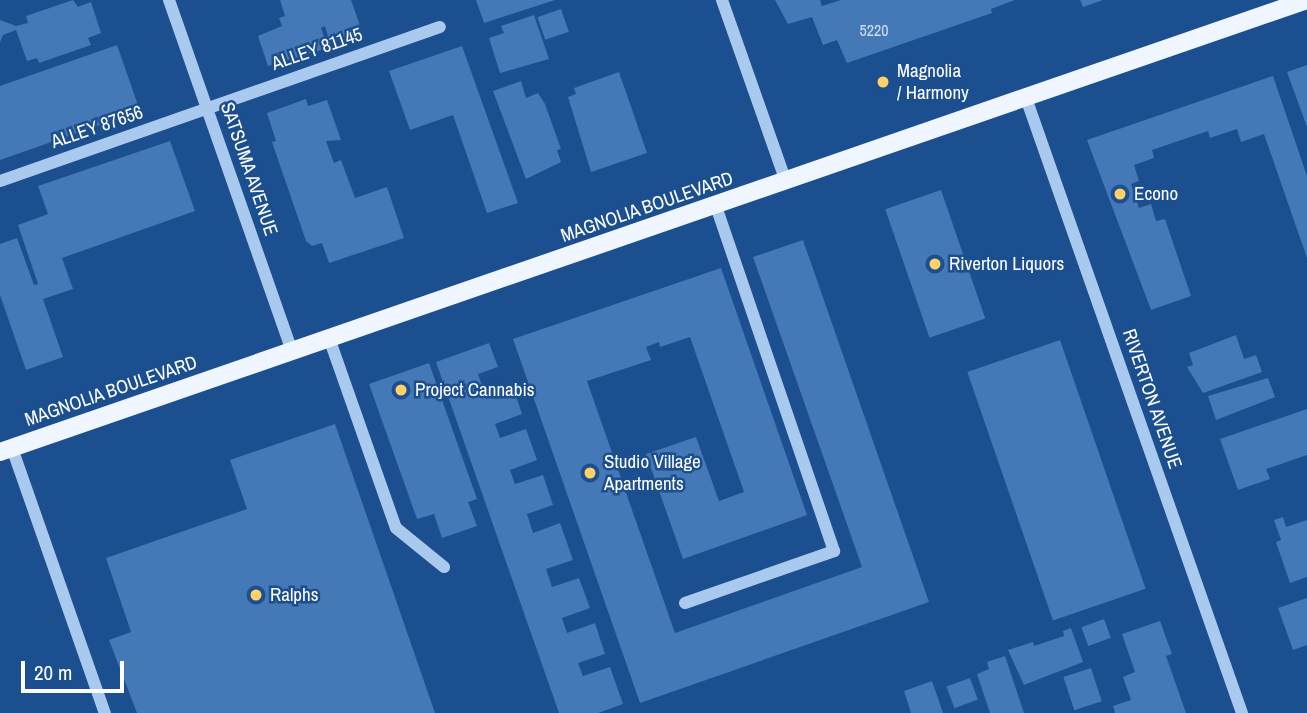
<!DOCTYPE html>
<html>
<head>
<meta charset="utf-8">
<style>
	body { margin:0 }
	#map { position:relative; width:1307px; height:713px; overflow:hidden; background:#1b4f8f; font-family:"Archivo Narrow",sans-serif }
	div>[style] { position:absolute }
	.building>* { inset:0; background:#4478b7; transform-origin:0 0 }
	.minor>* { height:12px; margin:-6px; padding:0 6px; transform-origin:6px; border-radius:6px; background:#a9c9ee }
	.major>* { height:18px; margin:-9px; padding:0 9px; transform-origin:9px; border-radius:9px; background:#f0f6ff }
	.dots>* { width:19px; height:19px; translate:-50% -50%; box-sizing:border-box; border:4px solid #1b4f8f; border-radius:50% }
	span { translate:-50% -50%; white-space:nowrap; text-align:center; line-height:1.15; -webkit-text-stroke:5px #1b4f8f; paint-order:stroke }
	.number-label { font-size:16px; color:#d0dded }
	.number-label span { -webkit-text-stroke-width:0 }
	.street-label { font-size:19px; color:#fff }
	.poi-label { font-size:19px; color:#fff }
	.left { translate:0 -50%; text-align:left }
	.scale { position:absolute; left:21px; top:661px; width:103px; height:32px; box-sizing:border-box; border:4px solid #fff; border-top:0; padding-left:9px; font-size:21px; line-height:24px; white-space:nowrap; color:#fff; -webkit-text-stroke:5px #1b4f8f; paint-order:stroke }
</style>
</head>
<body>
<div id="map">
	<div class="building">
		<div style="clip-path:polygon(73px 0,78px 7px,91px 2px,101px 33px,88px 38px,91px 45px,39px 63px,37px 58px,27px 61px,16px 30px,3px 35px,0 42px,0 20px,16px 26px,28px 23px,26px 16px)"></div>
		<div style="clip-path:polygon(280px 0,351px 0,362px 31px,330px 43px,325px 26px,321px 28px,328px 48px,268px 66px,258px 36px,282px 26px,279px 18px,285px 16px)"></div>
		<div style="clip-path:polygon(476px 0,555px 0,484px 23px)"></div>
		<div style="clip-path:polygon(775px 0,820px 0,822px 6px,841px 0,1015px 0,991px 9px,992px 13px,847px 63px,837px 40px,823px 45px,812px 17px,788px 24px)"></div>
		<div style="clip-path:polygon(1080px 0,1103px 0,1083px 7px)"></div>
		<div style="left:561px;top:9px;width:24px;height:25px;rotate:71deg"></div>
		<div style="clip-path:polygon(534px 15px,549px 59px,500px 73px,489px 38px,504px 33px,501px 26px)"></div>
		<div style="clip-path:polygon(117px 45px,140px 111px,0 160px,0 86px)"></div>
		<div style="clip-path:polygon(462px 46px,518px 203px,487px 213px,453px 115px,410px 130px,389px 71px)"></div>
		<div style="clip-path:polygon(1307px 65px,1307px 127px,1287px 72px)"></div>
		<div style="clip-path:polygon(619px 72px,647px 153px,591px 172px,568px 97px,576px 94px,574px 88px)"></div>
		<div style="clip-path:polygon(1273px 76px,1307px 176px,1307px 258px,1264px 134px,1241px 142px,1237px 129px,1210px 138px,1208px 131px,1152px 150px,1154px 158px,1134px 165px,1139px 181px,1131px 184px,1139px 208px,1151px 204px,1156px 221px,1165px 219px,1191px 296px,1151px 310px,1087px 140px)"></div>
		<div style="clip-path:polygon(521px 81px,526px 98px,538px 93px,545px 104px,561px 149px,557px 150px,561px 162px,526px 179px,493px 91px)"></div>
		<div style="clip-path:polygon(306px 99px,308px 106px,327px 100px,341px 140px,326px 141px,334px 163px,341px 160px,355px 198px,387px 187px,404px 238px,329px 263px,322px 243px,312px 246px,306px 241px,272px 142px,276px 141px,267px 113px)"></div>
		<div style="clip-path:polygon(170px 141px,195px 211px,62px 258px,73px 289px,43px 299px,63px 357px,26px 370px,0 295px,0 244px,17px 238px,34px 285px,38px 284px,18px 225px,48px 214px,38px 186px)"></div>
		<div style="left:941px;top:190px;width:136px;height:59px;rotate:71deg"></div>
		<div style="clip-path:polygon(803px 240px,929px 602px,640px 703px,513px 339px,721px 268px,807px 515px,683px 559px,646px 454px,696px 437px,719px 501px,744px 492px,690px 337px,660px 347px,659px 342px,646px 347px,651px 360px,587px 381px,675px 633px,862px 567px,753px 257px)"></div>
		<div style="clip-path:polygon(1236px 335px,1244px 359px,1256px 355px,1262px 372px,1203px 393px,1187px 367px,1193px 365px,1189px 353px)"></div>
		<div style="left:1060px;top:340px;width:263px;height:98px;rotate:71deg"></div>
		<div style="clip-path:polygon(489px 343px,498px 367px,478px 374px,485px 394px,512px 384px,522px 414px,495px 424px,500px 438px,526px 429px,537px 460px,510px 470px,515px 484px,543px 475px,553px 505px,527px 514px,533px 533px,560px 523px,573px 560px,546px 569px,552px 587px,579px 578px,590px 608px,562px 618px,567px 633px,595px 623px,605px 654px,578px 663px,583px 676px,610px 667px,623px 704px,598px 713px,559px 713px,436px 362px)"></div>
		<div style="clip-path:polygon(429px 363px,477px 499px,468px 502px,477px 526px,442px 538px,434px 514px,417px 519px,369px 384px)"></div>
		<div style="clip-path:polygon(1268px 378px,1275px 397px,1216px 420px,1208px 396px)"></div>
		<div style="clip-path:polygon(1307px 409px,1307px 455px,1266px 469px,1270px 479px,1238px 490px,1220px 439px)"></div>
		<div style="clip-path:polygon(335px 424px,435px 713px,137px 713px,109px 640px,131px 632px,106px 558px,247px 509px,230px 460px)"></div>
		<div style="clip-path:polygon(1283px 517px,1286px 527px,1307px 520px,1307px 577px,1290px 583px,1276px 542px,1281px 540px,1274px 520px)"></div>
		<div style="clip-path:polygon(1307px 598px,1307px 645px,1293px 650px,1278px 608px)"></div>
		<div style="left:1104px;top:619px;width:20px;height:24px;rotate:70deg"></div>
		<div style="clip-path:polygon(1160px 621px,1172px 654px,1166px 656px,1186px 713px,1115px 713px,1113px 706px,1131px 700px,1123px 677px,1135px 672px,1122px 634px)"></div>
		<div style="clip-path:polygon(1071px 628px,1083px 662px,1024px 685px,1008px 650px,1033px 642px,1034px 646px,1064px 636px,1063px 631px)"></div>
		<div style="clip-path:polygon(1005px 656px,1024px 713px,990px 713px,977px 674px,989px 669px,987px 662px)"></div>
		<div style="left:1091px;top:668px;width:35px;height:29px;rotate:72deg"></div>
		<div style="left:970px;top:678px;width:23px;height:25px;rotate:70deg"></div>
		<div style="clip-path:polygon(932px 681px,943px 713px,911px 713px,904px 691px)"></div>
	</div>
	<div class="minor">
		<div style="left:169px;top:0;width:372px;rotate:70.7deg"></div>
		<div style="left:722px;top:0;width:193px;rotate:70.6deg"></div>
		<div style="left:1026px;top:98px;width:652px;rotate:70.65deg"></div>
		<div style="left:0;top:181px;width:466px;rotate:-19.3deg"></div>
		<div style="left:329px;top:338px;width:201px;rotate:70.6deg"></div>
		<div style="left:396px;top:528px;width:62px;rotate:39.1deg"></div>
		<div style="left:12px;top:448px;width:281px;rotate:70.7deg"></div>
		<div style="left:685px;top:603px;width:158px;rotate:-19.2deg"></div>
		<div style="left:834px;top:551px;width:365px;rotate:-108.9deg"></div>
	</div>
	<div class="major">
		<div style="left:0;top:452px;width:1383px;rotate:-19.08deg"></div>
	</div>
	<div class="dots">
		<div style="left:883px;top:82px;background:#ffd166"></div>
		<div style="left:1120px;top:194px;background:#ffd166"></div>
		<div style="left:935px;top:264px;background:#ffd166"></div>
		<div style="left:401px;top:390px;background:#ffd166"></div>
		<div style="left:590px;top:473px;background:#ffd166"></div>
		<div style="left:256px;top:595px;background:#ffd166"></div>
	</div>
	<div class="number-label">
		<span style="left:874px;top:30px">5220</span>
	</div>
	<div class="street-label">
		<span style="left:317px;top:49px;rotate:-19deg">ALLEY 81145</span>
		<span style="left:97px;top:127px;rotate:-19deg">ALLEY 87656</span>
		<span style="left:249px;top:169px;rotate:71deg">SATSUMA AVENUE</span>
		<span style="left:647px;top:207px;rotate:-19deg">MAGNOLIA BOULEVARD</span>
		<span style="left:111px;top:391px;rotate:-19deg">MAGNOLIA BOULEVARD</span>
		<span style="left:1152px;top:399px;rotate:71deg">RIVERTON AVENUE</span>
	</div>
	<div class="poi-label">
		<span class="left" style="left:897px;top:82px">Magnolia<br>/ Harmony</span>
		<span class="left" style="left:1134px;top:194px">Econo</span>
		<span class="left" style="left:949px;top:264px">Riverton Liquors</span>
		<span class="left" style="left:415px;top:390px">Project Cannabis</span>
		<span class="left" style="left:604px;top:473px">Studio Village<br>Apartments</span>
		<span class="left" style="left:270px;top:595px">Ralphs</span>
	</div>
	<div class="scale">20 m</div>
</div>
</body>
</html>
